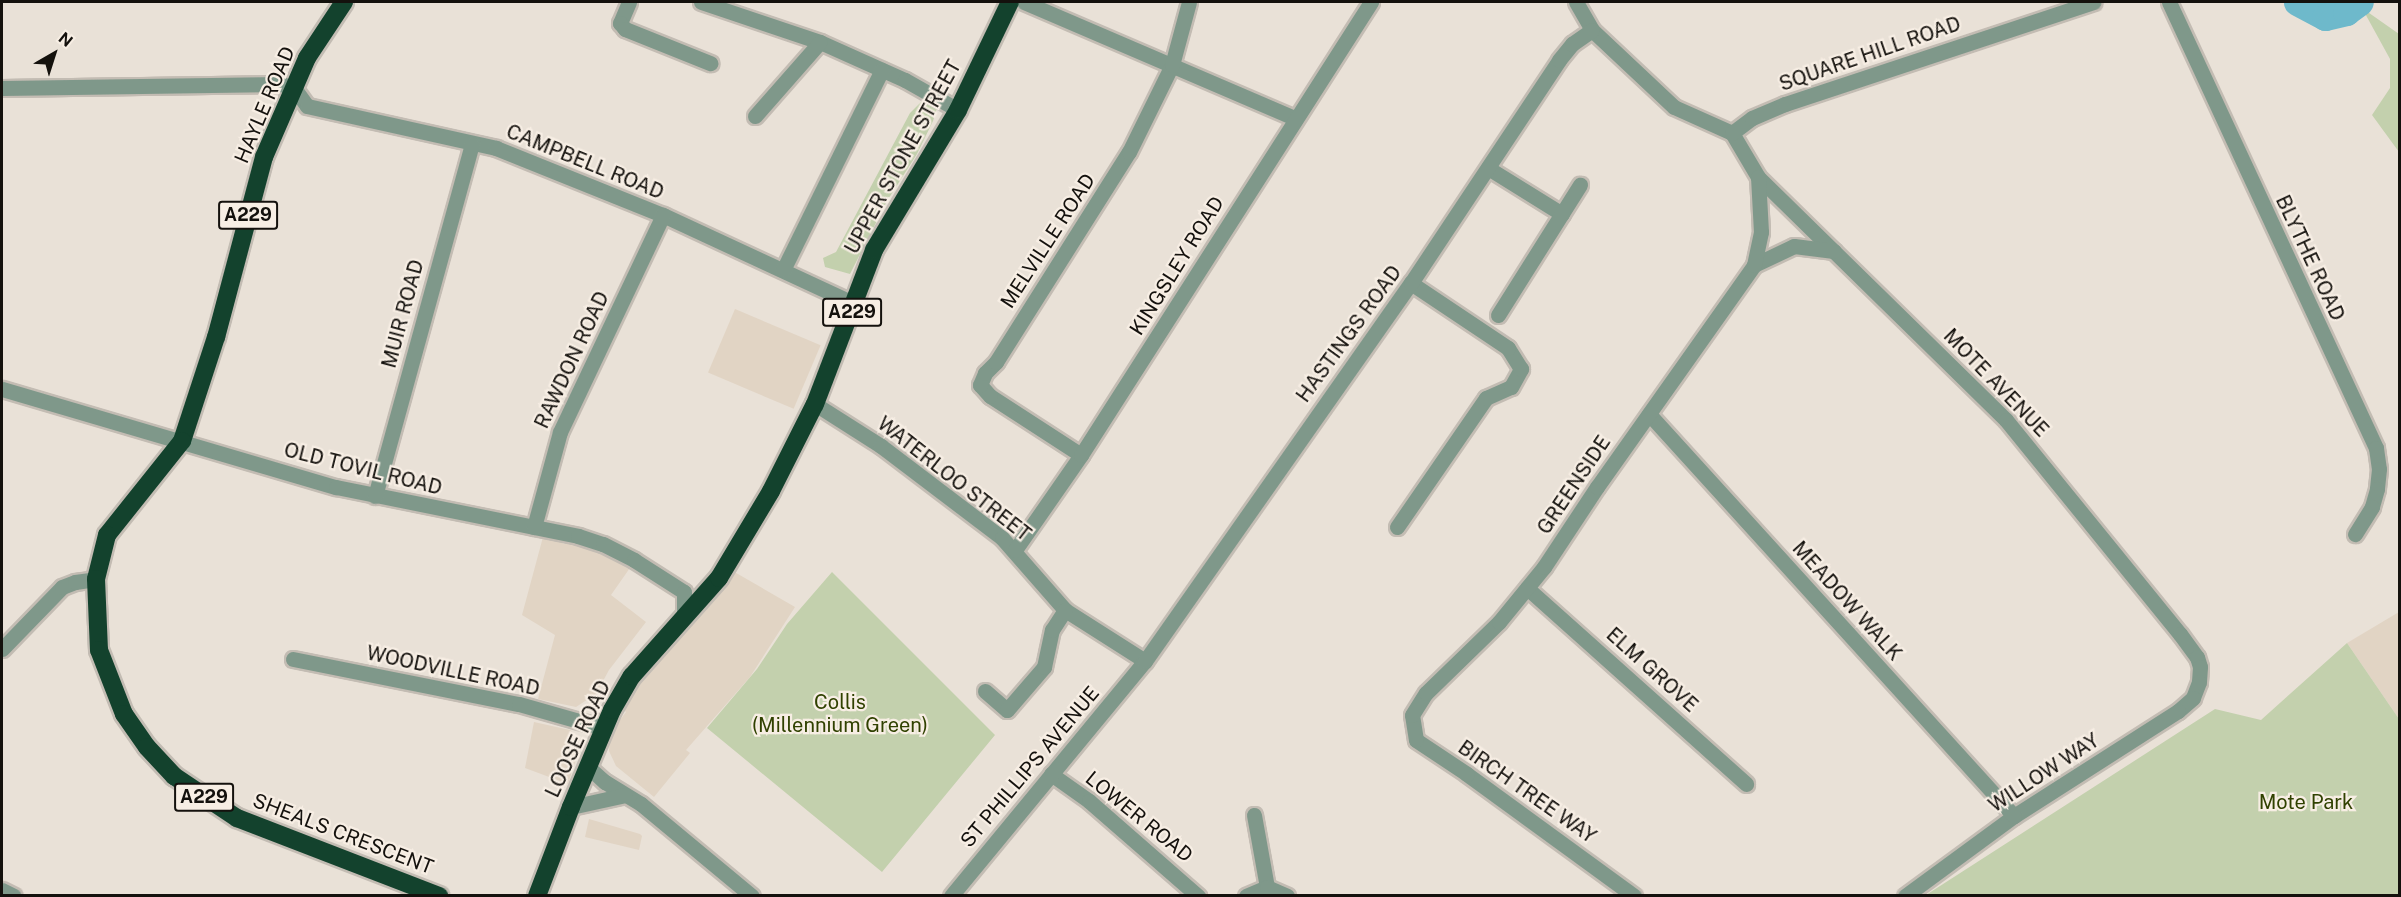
<!DOCTYPE html>
<html>
<head>
<meta charset="utf-8">
<style>
	body { margin:0 }
	#map { position:relative; width:2401px; height:897px; overflow:hidden; background:#e9e1d7; font-family:"Public Sans",sans-serif }
	div>[style] { position:absolute }
	.built>* { inset:0; background:#e1d4c4; transform-origin:0 0 }
	.green>* { inset:0; background:#c3d0ad }
	.river>* { height:27px; margin:-13.5px; padding:0 13.5px; transform-origin:13.5px; border-radius:13.5px; background:#6eb9cb }
	.roads { filter:drop-shadow(2px 0 #c3bcb3) drop-shadow(-2px 0 #c3bcb3) drop-shadow(0 2px #c3bcb3) drop-shadow(0 -2px #c3bcb3) }
	.minor>* { height:15px; margin:-7.5px; padding:0 7.5px; transform-origin:7.5px; border-radius:7.5px; background:#7f988a }
	.highway>* { height:18px; margin:-9px; padding:0 9px; transform-origin:9px; border-radius:9px; background:#13422d }
	span { translate:-50% -50%; white-space:nowrap; text-align:center; line-height:1.15; -webkit-text-stroke:4.5px #f7eee4; paint-order:stroke }
	.shield-label span { padding:2px 4px; background:#f7eee4; border:2px solid; border-radius:4px; -webkit-text-stroke-width:0 }
	.shield-label { font-size:18px; color:#14110d; font-weight:700 }
	.street-label { font-size:20px; color:#14110d }
	.park-label { font-size:20px; color:#304100 }
	.frame { position:absolute; inset:0; border:3px solid #14110d; pointer-events:none }
	.north { position:absolute; left:24px; top:24px; width:60px; height:60px; -webkit-text-stroke:4px #f7eee4; paint-order:stroke; rotate:39deg; font-size:16px; font-weight:700; line-height:24px; text-align:center; color:#14110d }
	.north::after { content:''; display:block; margin:auto; width:21px; height:27px; background:#14110d; clip-path:polygon(50% 0,100% 100%,50% 72%,0 100%) }
</style>
</head>
<body>
<div id="map">
	<div class="built">
		<div style="left:735px;top:309px;width:93px;height:69px;rotate:23deg"></div>
		<div style="clip-path:polygon(543px 537px,565px 544px,568px 538px,632px 565px,611px 595px,646px 622px,609px 670px,596px 694px,576px 707px,538px 699px,555px 635px,522px 615px)"></div>
		<div style="clip-path:polygon(731px 570px,795px 607px,750px 677px,686px 750px,690px 753px,654px 797px,616px 766px,609px 751px,610px 733px,626px 712px,619px 705px)"></div>
		<div style="clip-path:polygon(2399px 612px,2399px 719px,2347px 643px)"></div>
		<div style="clip-path:polygon(534px 722px,570px 730px,576px 736px,580px 747px,568px 784px,525px 768px)"></div>
		<div style="clip-path:polygon(589px 819px,640px 834px,642px 836px,639px 850px,585px 837px)"></div>
	</div>
	<div class="green">
		<div style="clip-path:polygon(2362px 8px,2399px 34px,2399px 152px,2372px 115px,2390px 88px,2390px 59px)"></div>
		<div style="clip-path:polygon(925px 98px,938px 105px,933px 121px,917px 154px,887px 201px,850px 274px,825px 267px,823px 258px,836px 252px,910px 113px)"></div>
		<div style="clip-path:polygon(832px 572px,995px 735px,882px 872px,707px 728px,757px 669px,787px 624px)"></div>
		<div style="clip-path:polygon(2347px 643px,2399px 719px,2399px 895px,1926px 895px,2215px 709px,2261px 720px)"></div>
	</div>
	<div class="river">
		<div style="left:2297px;top:2px;width:32px;rotate:28deg"></div>
		<div style="left:2325px;top:17px;width:22px;rotate:-13deg"></div>
		<div style="left:2346px;top:12px;width:17px;rotate:-36deg"></div>
	</div>
	<div class="roads">
		<div class="minor">
			<div style="left:629px;top:2px;width:23px;rotate:113deg"></div>
			<div style="left:620px;top:23px;width:8px;rotate:50deg"></div>
			<div style="left:625px;top:29px;width:92px;rotate:21.8deg"></div>
			<div style="left:701px;top:2px;width:126px;rotate:18.6deg"></div>
			<div style="left:820px;top:42px;width:93px;rotate:24.1deg"></div>
			<div style="left:905px;top:80px;width:61px;rotate:29.5deg"></div>
			<div style="left:1024px;top:2px;width:294px;rotate:23.2deg"></div>
			<div style="left:1576px;top:2px;width:32px;rotate:60deg"></div>
			<div style="left:1592px;top:30px;width:112px;rotate:43.2deg"></div>
			<div style="left:1674px;top:107px;width:64px;rotate:24.1deg"></div>
			<div style="left:2169px;top:2px;width:492px;rotate:65.1deg"></div>
			<div style="left:2376px;top:448px;width:21px;rotate:82deg"></div>
			<div style="left:2379px;top:469px;width:20px;rotate:96deg"></div>
			<div style="left:2377px;top:489px;width:19px;rotate:106deg"></div>
			<div style="left:2372px;top:507px;width:32px;rotate:122deg"></div>
			<div style="left:2px;top:88px;width:279px;rotate:-0.8deg"></div>
			<div style="left:281px;top:84px;width:14px;rotate:17deg"></div>
			<div style="left:294px;top:88px;width:22px;rotate:54deg"></div>
			<div style="left:307px;top:106px;width:194px;rotate:12.5deg"></div>
			<div style="left:496px;top:148px;width:180px;rotate:21.9deg"></div>
			<div style="left:663px;top:215px;width:212px;rotate:24.9deg"></div>
			<div style="left:755px;top:116px;width:98px;rotate:-48.7deg"></div>
			<div style="left:1732px;top:133px;width:51px;rotate:59.4deg"></div>
			<div style="left:1758px;top:177px;width:347px;rotate:44.4deg"></div>
			<div style="left:2006px;top:420px;width:276px;rotate:50.9deg"></div>
			<div style="left:2180px;top:634px;width:29px;rotate:54deg"></div>
			<div style="left:2197px;top:657px;width:10px;rotate:73deg"></div>
			<div style="left:2200px;top:667px;width:15px;rotate:94deg"></div>
			<div style="left:2199px;top:682px;width:17px;rotate:111deg"></div>
			<div style="left:2193px;top:698px;width:20px;rotate:139deg"></div>
			<div style="left:2178px;top:711px;width:195px;rotate:147.4deg"></div>
			<div style="left:2014px;top:816px;width:135px;rotate:143.7deg"></div>
			<div style="left:1732px;top:133px;width:25px;rotate:-37deg"></div>
			<div style="left:1752px;top:118px;width:36px;rotate:-23deg"></div>
			<div style="left:1785px;top:104px;width:325px;rotate:-18.3deg"></div>
			<div style="left:1488px;top:168px;width:87px;rotate:31.9deg"></div>
			<div style="left:1754px;top:265px;width:44px;rotate:-25.4deg"></div>
			<div style="left:1794px;top:246px;width:40px;rotate:7.1deg"></div>
			<div style="left:783px;top:270px;width:223px;rotate:-63.7deg"></div>
			<div style="left:1498px;top:315px;width:154px;rotate:-57.8deg"></div>
			<div style="left:2px;top:389px;width:348px;rotate:16.4deg"></div>
			<div style="left:336px;top:487px;width:247px;rotate:11.4deg"></div>
			<div style="left:578px;top:536px;width:26px;rotate:18deg"></div>
			<div style="left:603px;top:544px;width:35px;rotate:27deg"></div>
			<div style="left:634px;top:560px;width:59px;rotate:32.6deg"></div>
			<div style="left:684px;top:592px;width:25px;rotate:90deg"></div>
			<div style="left:815px;top:404px;width:78px;rotate:32.5deg"></div>
			<div style="left:881px;top:446px;width:152px;rotate:37.2deg"></div>
			<div style="left:1002px;top:538px;width:96px;rotate:48.8deg"></div>
			<div style="left:1065px;top:610px;width:95px;rotate:32.5deg"></div>
			<div style="left:1649px;top:414px;width:543px;rotate:47.76deg"></div>
			<div style="left:1081px;top:455px;width:108px;rotate:-147deg"></div>
			<div style="left:990px;top:396px;width:15px;rotate:-132deg"></div>
			<div style="left:980px;top:385px;width:13px;rotate:-67deg"></div>
			<div style="left:985px;top:373px;width:16px;rotate:-45deg"></div>
			<div style="left:996px;top:362px;width:249px;rotate:-57.7deg"></div>
			<div style="left:1129px;top:152px;width:97px;rotate:-63.7deg"></div>
			<div style="left:1172px;top:65px;width:65px;rotate:-74.9deg"></div>
			<div style="left:375px;top:496px;width:365px;rotate:-74.6deg"></div>
			<div style="left:534px;top:527px;width:98px;rotate:-74.7deg"></div>
			<div style="left:560px;top:432px;width:240px;rotate:-64.6deg"></div>
			<div style="left:1397px;top:527px;width:157px;rotate:-55.4deg"></div>
			<div style="left:1486px;top:398px;width:27px;rotate:-24deg"></div>
			<div style="left:1511px;top:387px;width:21px;rotate:-61deg"></div>
			<div style="left:1521px;top:369px;width:25px;rotate:-122deg"></div>
			<div style="left:1508px;top:348px;width:117px;rotate:-146.2deg"></div>
			<div style="left:1015px;top:550px;width:116px;rotate:-55.2deg"></div>
			<div style="left:1081px;top:455px;width:538px;rotate:-57.37deg"></div>
			<div style="left:1527px;top:588px;width:294px;rotate:41.8deg"></div>
			<div style="left:2px;top:649px;width:86px;rotate:-45.9deg"></div>
			<div style="left:62px;top:587px;width:14px;rotate:-21deg"></div>
			<div style="left:75px;top:582px;width:21px;rotate:-8deg"></div>
			<div style="left:293px;top:659px;width:230px;rotate:11.3deg"></div>
			<div style="left:519px;top:704px;width:87px;rotate:15.9deg"></div>
			<div style="left:985px;top:691px;width:29px;rotate:41deg"></div>
			<div style="left:1007px;top:710px;width:57px;rotate:-49.3deg"></div>
			<div style="left:1044px;top:667px;width:38px;rotate:-78deg"></div>
			<div style="left:1052px;top:630px;width:24px;rotate:-57deg"></div>
			<div style="left:587px;top:766px;width:24px;rotate:42deg"></div>
			<div style="left:605px;top:782px;width:42px;rotate:31.4deg"></div>
			<div style="left:641px;top:804px;width:144px;rotate:39.7deg"></div>
			<div style="left:1051px;top:774px;width:47px;rotate:35.4deg"></div>
			<div style="left:1089px;top:801px;width:145px;rotate:41.1deg"></div>
			<div style="left:571px;top:807px;width:55px;rotate:-12.5deg"></div>
			<div style="left:1254px;top:815px;width:73px;rotate:79.8deg"></div>
			<div style="left:2px;top:890px;width:13px;rotate:27deg"></div>
			<div style="left:951px;top:896px;width:305px;rotate:-50.5deg"></div>
			<div style="left:1145px;top:661px;width:462px;rotate:-54.9deg"></div>
			<div style="left:1411px;top:283px;width:268px;rotate:-56.4deg"></div>
			<div style="left:1559px;top:60px;width:21px;rotate:-51deg"></div>
			<div style="left:1572px;top:44px;width:24px;rotate:-35deg"></div>
			<div style="left:1246px;top:896px;width:23px;rotate:-23deg"></div>
			<div style="left:1267px;top:887px;width:22px;rotate:24deg"></div>
			<div style="left:1634px;top:896px;width:207px;rotate:-143.9deg"></div>
			<div style="left:1467px;top:774px;width:61px;rotate:-146.3deg"></div>
			<div style="left:1416px;top:740px;width:25px;rotate:-99deg"></div>
			<div style="left:1412px;top:715px;width:26px;rotate:-58deg"></div>
			<div style="left:1426px;top:693px;width:102px;rotate:-44.2deg"></div>
			<div style="left:1499px;top:622px;width:71px;rotate:-50.7deg"></div>
			<div style="left:1544px;top:567px;width:96px;rotate:-56.5deg"></div>
			<div style="left:1597px;top:487px;width:272px;rotate:-54.7deg"></div>
			<div style="left:1754px;top:265px;width:34px;rotate:-78deg"></div>
			<div style="left:1761px;top:232px;width:55px;rotate:-93.1deg"></div>
		</div>
		<div class="highway">
			<div style="left:344px;top:2px;width:67px;rotate:123.5deg"></div>
			<div style="left:307px;top:58px;width:108px;rotate:113.5deg"></div>
			<div style="left:264px;top:157px;width:186px;rotate:104.9deg"></div>
			<div style="left:216px;top:337px;width:109px;rotate:108.1deg"></div>
			<div style="left:182px;top:441px;width:120px;rotate:128.6deg"></div>
			<div style="left:107px;top:535px;width:45px;rotate:104deg"></div>
			<div style="left:96px;top:579px;width:71px;rotate:87.6deg"></div>
			<div style="left:99px;top:650px;width:69px;rotate:68.7deg"></div>
			<div style="left:124px;top:714px;width:40px;rotate:55.1deg"></div>
			<div style="left:147px;top:747px;width:40px;rotate:47deg"></div>
			<div style="left:174px;top:776px;width:76px;rotate:33.7deg"></div>
			<div style="left:237px;top:818px;width:217px;rotate:21.1deg"></div>
			<div style="left:537px;top:896px;width:95px;rotate:-69.1deg"></div>
			<div style="left:571px;top:807px;width:105px;rotate:-67.1deg"></div>
			<div style="left:612px;top:710px;width:39px;rotate:-60deg"></div>
			<div style="left:632px;top:676px;width:131px;rotate:-48.4deg"></div>
			<div style="left:719px;top:578px;width:101px;rotate:-59.1deg"></div>
			<div style="left:771px;top:491px;width:97px;rotate:-63.2deg"></div>
			<div style="left:815px;top:404px;width:165px;rotate:-69deg"></div>
			<div style="left:874px;top:250px;width:163px;rotate:-59deg"></div>
			<div style="left:958px;top:110px;width:120px;rotate:-64.3deg"></div>
		</div>
	</div>
	<div class="shield-label">
		<span style="left:248px;top:215px">A229</span>
		<span style="left:852px;top:312px">A229</span>
		<span style="left:204px;top:797px">A229</span>
	</div>
	<div class="street-label">
		<span style="left:1870px;top:54px;rotate:-19deg">SQUARE HILL ROAD</span>
		<span style="left:265px;top:105px;rotate:-67deg">HAYLE ROAD</span>
		<span style="left:903px;top:157px;rotate:-61deg">UPPER STONE STREET</span>
		<span style="left:585px;top:162px;rotate:22deg">CAMPBELL ROAD</span>
		<span style="left:1048px;top:241px;rotate:-57deg">MELVILLE ROAD</span>
		<span style="left:2310px;top:258px;rotate:65deg">BLYTHE ROAD</span>
		<span style="left:1177px;top:266px;rotate:-58deg">KINGSLEY ROAD</span>
		<span style="left:403px;top:314px;rotate:-75deg">MUIR ROAD</span>
		<span style="left:1349px;top:334px;rotate:-54deg">HASTINGS ROAD</span>
		<span style="left:572px;top:360px;rotate:-65deg">RAWDON ROAD</span>
		<span style="left:1996px;top:383px;rotate:46deg">MOTE AVENUE</span>
		<span style="left:363px;top:469px;rotate:14deg">OLD TOVIL ROAD</span>
		<span style="left:954px;top:479px;rotate:38deg">WATERLOO STREET</span>
		<span style="left:1574px;top:485px;rotate:-56deg">GREENSIDE</span>
		<span style="left:1847px;top:601px;rotate:48deg">MEADOW WALK</span>
		<span style="left:1652px;top:670px;rotate:42deg">ELM GROVE</span>
		<span style="left:453px;top:671px;rotate:12deg">WOODVILLE ROAD</span>
		<span style="left:578px;top:739px;rotate:-65deg">LOOSE ROAD</span>
		<span style="left:1030px;top:767px;rotate:-50deg">ST PHILLIPS AVENUE</span>
		<span style="left:2044px;top:773px;rotate:-33deg">WILLOW WAY</span>
		<span style="left:1527px;top:792px;rotate:35deg">BIRCH TREE WAY</span>
		<span style="left:1139px;top:817px;rotate:39deg">LOWER ROAD</span>
		<span style="left:343px;top:834px;rotate:21deg">SHEALS CRESCENT</span>
	</div>
	<div class="park-label">
		<span style="left:840px;top:714px">Collis<br>(Millennium Green)</span>
		<span style="left:2306px;top:802px">Mote Park</span>
	</div>
	<div class="frame"></div>
	<div class="north">N</div>
</div>
</body>
</html>
